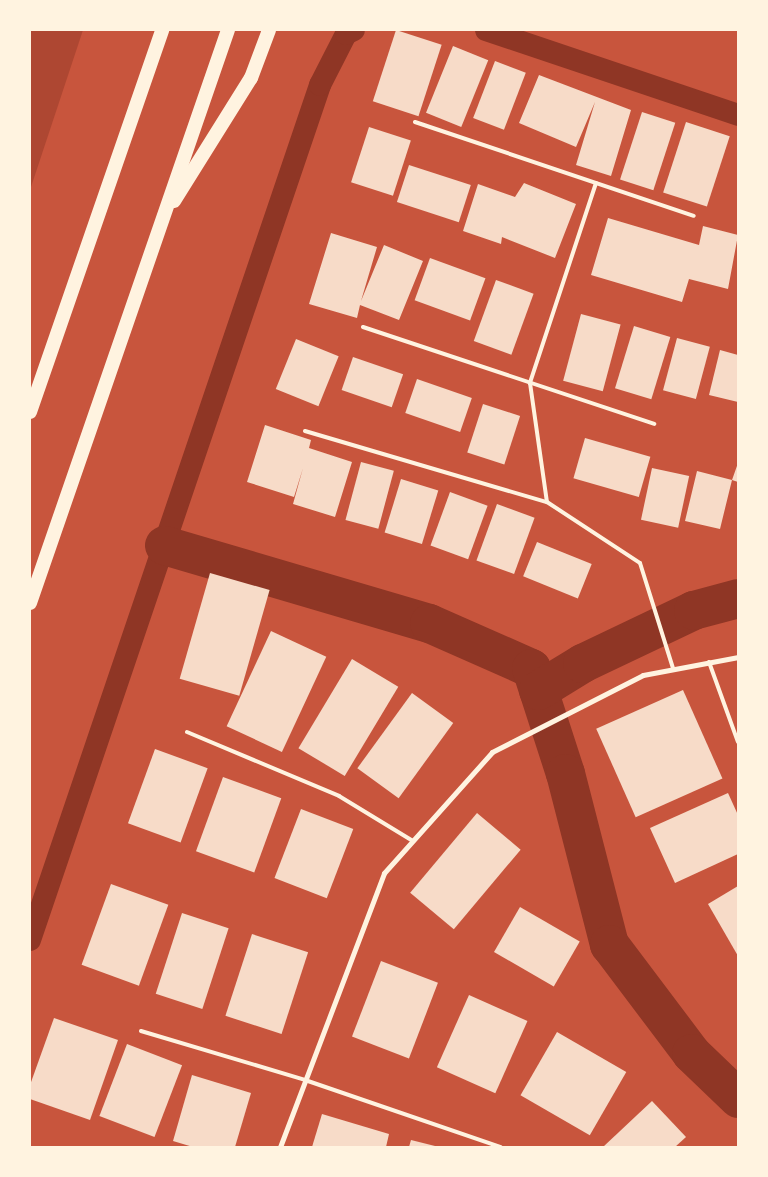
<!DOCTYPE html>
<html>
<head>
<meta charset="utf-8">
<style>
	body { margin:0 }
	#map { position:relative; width:768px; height:1177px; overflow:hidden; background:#c8553d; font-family:Lato,sans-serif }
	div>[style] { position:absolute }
	.green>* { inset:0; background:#ae4732 }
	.canal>* { height:22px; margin:-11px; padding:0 11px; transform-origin:11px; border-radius:11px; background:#8f3625 }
	.river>* { height:39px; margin:-19.5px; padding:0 19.5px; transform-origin:19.5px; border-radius:19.5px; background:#8f3625 }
	.building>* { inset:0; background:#f7dbc8; transform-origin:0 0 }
	.service>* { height:4px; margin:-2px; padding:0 2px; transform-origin:2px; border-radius:2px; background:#fff3e0 }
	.minor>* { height:5px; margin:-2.5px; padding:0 2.5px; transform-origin:2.5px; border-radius:2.5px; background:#fff3e0 }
	.trunk>* { height:14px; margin:-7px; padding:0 7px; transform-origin:7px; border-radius:7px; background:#fff3e0 }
	span { translate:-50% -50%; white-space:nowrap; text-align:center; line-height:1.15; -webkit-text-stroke:5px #fff3e0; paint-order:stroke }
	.frame { position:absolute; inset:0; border:31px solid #fff3e0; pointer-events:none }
</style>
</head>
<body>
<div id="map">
	<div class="green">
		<div style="clip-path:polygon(30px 30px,83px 30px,30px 190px)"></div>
	</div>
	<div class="canal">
		<div style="left:486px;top:30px;width:266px;rotate:18.6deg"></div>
		<div style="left:30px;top:940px;width:903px;rotate:-71.26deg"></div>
		<div style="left:320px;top:85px;width:57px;rotate:-63deg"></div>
		<div style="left:346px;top:34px;width:9px;rotate:-27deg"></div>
	</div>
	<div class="river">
		<div style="left:164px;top:545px;width:276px;rotate:16.4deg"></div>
		<div style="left:429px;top:623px;width:111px;rotate:23.8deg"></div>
		<div style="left:531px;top:668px;width:110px;rotate:72.1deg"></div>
		<div style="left:565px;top:773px;width:177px;rotate:75.6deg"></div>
		<div style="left:609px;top:944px;width:136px;rotate:53deg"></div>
		<div style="left:691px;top:1053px;width:65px;rotate:43.8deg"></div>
		<div style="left:538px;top:690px;width:52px;rotate:-31.5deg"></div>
		<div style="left:582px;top:663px;width:123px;rotate:-25.5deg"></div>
		<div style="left:693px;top:610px;width:47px;rotate:-14.9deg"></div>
	</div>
	<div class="building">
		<div style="left:396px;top:30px;width:48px;height:75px;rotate:18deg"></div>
		<div style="left:453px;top:46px;width:38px;height:72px;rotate:22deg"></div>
		<div style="left:495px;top:61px;width:33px;height:61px;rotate:21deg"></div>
		<div style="clip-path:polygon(539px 75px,631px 110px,611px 176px,576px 165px,595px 102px,576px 147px,519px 123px)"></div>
		<div style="left:642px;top:112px;width:35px;height:71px;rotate:18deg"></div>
		<div style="left:686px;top:122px;width:46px;height:74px;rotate:18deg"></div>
		<div style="left:369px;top:127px;width:44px;height:58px;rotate:18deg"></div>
		<div style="left:409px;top:165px;width:65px;height:39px;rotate:18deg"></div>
		<div style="clip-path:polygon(524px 183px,576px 204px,555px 258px,502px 237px,501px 244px,463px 231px,478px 184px,515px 197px)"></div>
		<div style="clip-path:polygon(608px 218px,699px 245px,703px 226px,738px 235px,728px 289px,689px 279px,682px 302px,591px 275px)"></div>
		<div style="clip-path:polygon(331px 233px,377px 247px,361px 301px,384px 245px,423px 261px,399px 320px,360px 305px,357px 318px,309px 304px)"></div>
		<div style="left:430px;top:258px;width:59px;height:45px;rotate:20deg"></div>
		<div style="left:496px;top:280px;width:40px;height:65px;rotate:20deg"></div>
		<div style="left:581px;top:314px;width:41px;height:69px;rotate:15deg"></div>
		<div style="left:634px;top:326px;width:38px;height:65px;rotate:17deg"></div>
		<div style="left:677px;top:338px;width:34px;height:54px;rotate:15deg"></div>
		<div style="left:296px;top:339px;width:46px;height:54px;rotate:22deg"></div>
		<div style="clip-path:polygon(720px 350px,738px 355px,738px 402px,709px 395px)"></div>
		<div style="left:353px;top:357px;width:53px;height:35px;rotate:19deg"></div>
		<div style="left:417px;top:379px;width:58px;height:36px;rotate:19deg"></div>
		<div style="left:483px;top:404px;width:39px;height:51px;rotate:18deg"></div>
		<div style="clip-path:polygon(265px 425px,311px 440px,309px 448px,352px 462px,335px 517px,293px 504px,303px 468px,294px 497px,247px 482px)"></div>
		<div style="left:585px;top:438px;width:68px;height:42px;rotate:16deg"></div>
		<div style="left:361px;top:462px;width:34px;height:60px;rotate:15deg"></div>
		<div style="clip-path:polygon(738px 463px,738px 482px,732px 480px,720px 529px,685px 521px,697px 471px,732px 480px)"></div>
		<div style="left:652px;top:468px;width:38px;height:53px;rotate:12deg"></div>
		<div style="left:401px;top:479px;width:39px;height:56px;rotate:17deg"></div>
		<div style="left:450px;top:492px;width:40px;height:57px;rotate:20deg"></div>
		<div style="left:497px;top:504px;width:40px;height:60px;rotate:20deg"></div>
		<div style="left:537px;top:542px;width:59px;height:37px;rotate:22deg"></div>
		<div style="left:210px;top:573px;width:62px;height:110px;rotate:16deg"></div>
		<div style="left:271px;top:631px;width:61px;height:105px;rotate:25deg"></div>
		<div style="left:352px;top:659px;width:54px;height:104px;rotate:31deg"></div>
		<div style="left:683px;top:690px;width:97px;height:95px;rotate:66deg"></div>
		<div style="left:412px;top:693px;width:51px;height:93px;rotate:36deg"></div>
		<div style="left:155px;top:749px;width:56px;height:79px;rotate:20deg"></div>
		<div style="left:223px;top:777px;width:62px;height:79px;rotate:20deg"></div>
		<div style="clip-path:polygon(728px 793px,738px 815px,738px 854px,675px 883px,650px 828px)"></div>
		<div style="left:301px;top:809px;width:56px;height:74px;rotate:21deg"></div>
		<div style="left:477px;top:813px;width:57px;height:104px;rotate:40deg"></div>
		<div style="left:111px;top:884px;width:61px;height:86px;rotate:20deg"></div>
		<div style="clip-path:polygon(738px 886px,738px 956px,708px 904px)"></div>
		<div style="left:520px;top:907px;width:69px;height:52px;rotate:30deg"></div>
		<div style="left:182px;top:913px;width:49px;height:85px;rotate:18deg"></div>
		<div style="left:252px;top:934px;width:59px;height:86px;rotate:18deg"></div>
		<div style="left:381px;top:961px;width:61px;height:81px;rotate:21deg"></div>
		<div style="left:469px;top:995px;width:64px;height:79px;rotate:24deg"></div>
		<div style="clip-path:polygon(54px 1018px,118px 1040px,90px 1120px,30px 1099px,30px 1085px)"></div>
		<div style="left:557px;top:1032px;width:80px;height:73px;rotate:30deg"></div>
		<div style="left:127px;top:1044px;width:59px;height:77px;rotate:21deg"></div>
		<div style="clip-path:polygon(192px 1075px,251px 1093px,235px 1147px,193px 1147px,173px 1141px)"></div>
		<div style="clip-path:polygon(652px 1101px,686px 1137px,675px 1147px,603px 1147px)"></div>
		<div style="clip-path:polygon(322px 1114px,389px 1134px,386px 1147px,312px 1147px)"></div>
		<div style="clip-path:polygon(411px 1140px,435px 1146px,435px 1147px,409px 1147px)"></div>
	</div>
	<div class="service">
		<div style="left:415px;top:122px;width:294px;rotate:18.6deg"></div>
		<div style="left:596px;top:183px;width:211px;rotate:108.3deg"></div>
		<div style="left:530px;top:383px;width:120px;rotate:81.9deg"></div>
		<div style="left:547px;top:502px;width:111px;rotate:33.3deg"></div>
		<div style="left:640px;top:563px;width:110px;rotate:72.6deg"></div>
		<div style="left:363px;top:327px;width:307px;rotate:18.4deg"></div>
		<div style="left:305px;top:431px;width:252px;rotate:16.4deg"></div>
		<div style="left:709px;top:662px;width:85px;rotate:70.1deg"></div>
		<div style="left:187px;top:732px;width:165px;rotate:22.8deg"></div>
		<div style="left:339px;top:796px;width:87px;rotate:31.3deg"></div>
		<div style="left:141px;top:1031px;width:171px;rotate:16.6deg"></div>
		<div style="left:305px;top:1080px;width:207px;rotate:18.9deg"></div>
	</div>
	<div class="minor">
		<div style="left:280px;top:1147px;width:293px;rotate:-69.2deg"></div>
		<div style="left:384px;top:873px;width:162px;rotate:-48.2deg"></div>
		<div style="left:492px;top:752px;width:169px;rotate:-27deg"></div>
		<div style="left:643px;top:675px;width:97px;rotate:-10.7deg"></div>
	</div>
	<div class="trunk">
		<div style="left:174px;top:201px;width:145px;rotate:-58deg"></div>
		<div style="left:251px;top:78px;width:51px;rotate:-69.4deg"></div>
		<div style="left:30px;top:412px;width:404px;rotate:-70.9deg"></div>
		<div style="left:30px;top:603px;width:606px;rotate:-70.94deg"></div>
	</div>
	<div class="frame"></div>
</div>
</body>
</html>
